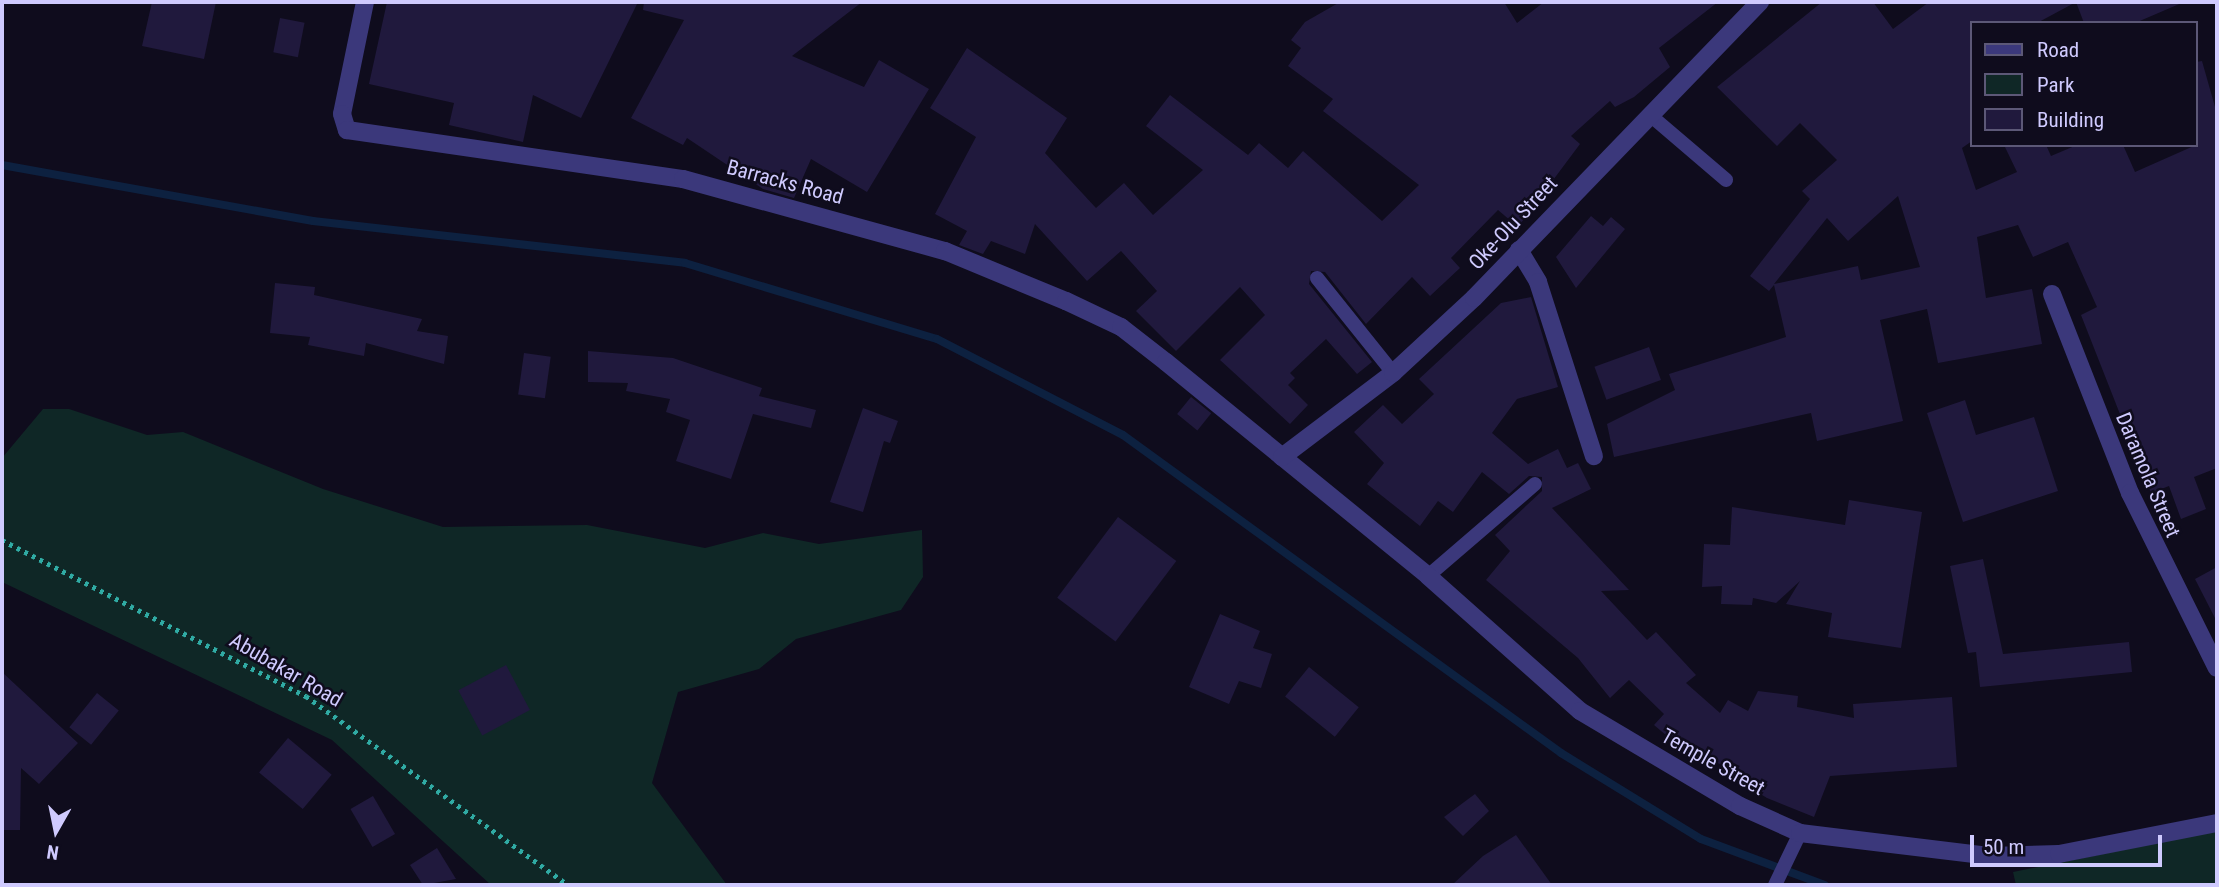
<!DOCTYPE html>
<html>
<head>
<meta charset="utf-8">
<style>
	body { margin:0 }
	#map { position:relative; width:2219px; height:887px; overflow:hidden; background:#0f0c1d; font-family:"Roboto Condensed",sans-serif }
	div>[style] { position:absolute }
	.green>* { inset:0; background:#0f2726 }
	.stream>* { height:8px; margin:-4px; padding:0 4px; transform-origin:4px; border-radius:4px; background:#0d2140 }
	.building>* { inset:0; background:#20193d; transform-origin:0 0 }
	.path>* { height:4.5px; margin-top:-2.25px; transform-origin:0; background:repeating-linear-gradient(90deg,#30aba4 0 3.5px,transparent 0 8.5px) }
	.lane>* { height:14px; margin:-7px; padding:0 7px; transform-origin:7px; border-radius:7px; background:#3b387b }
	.street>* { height:18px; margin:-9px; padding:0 9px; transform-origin:9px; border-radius:9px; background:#3b387b }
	span { translate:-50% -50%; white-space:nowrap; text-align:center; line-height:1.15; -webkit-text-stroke:5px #0f0c1d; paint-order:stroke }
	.street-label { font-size:21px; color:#cfcafe }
	.frame { position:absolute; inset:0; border:4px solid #cfcafe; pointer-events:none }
	.legend { position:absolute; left:1970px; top:21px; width:228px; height:126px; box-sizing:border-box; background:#0f0c1d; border:2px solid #5c5877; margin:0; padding:9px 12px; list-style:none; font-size:21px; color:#cfcafe }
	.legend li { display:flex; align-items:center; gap:14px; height:35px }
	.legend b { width:35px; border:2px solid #5c5877 }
	.north { position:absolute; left:21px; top:796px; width:70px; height:70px; -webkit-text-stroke:5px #0f0c1d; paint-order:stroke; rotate:189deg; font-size:19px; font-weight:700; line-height:28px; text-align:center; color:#cfcafe }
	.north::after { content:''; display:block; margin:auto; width:24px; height:32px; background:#cfcafe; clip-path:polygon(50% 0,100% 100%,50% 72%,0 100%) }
	.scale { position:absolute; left:1970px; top:835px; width:192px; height:32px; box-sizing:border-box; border:4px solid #cfcafe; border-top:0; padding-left:9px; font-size:21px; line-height:24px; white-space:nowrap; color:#cfcafe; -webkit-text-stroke:5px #0f0c1d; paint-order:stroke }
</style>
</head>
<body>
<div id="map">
	<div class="green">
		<div style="clip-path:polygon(43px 409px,69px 409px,147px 435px,183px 432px,323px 489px,443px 527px,587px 525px,705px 548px,763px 533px,819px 544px,922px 530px,923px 577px,901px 610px,796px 639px,759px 669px,678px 692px,652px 783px,727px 885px,491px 885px,332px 740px,2px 582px,2px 458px)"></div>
		<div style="clip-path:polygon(2217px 831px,2217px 885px,2016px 885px,2013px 872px)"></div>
	</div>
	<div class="stream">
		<div style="left:2px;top:165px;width:316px;rotate:10.2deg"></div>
		<div style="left:313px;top:221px;width:374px;rotate:6.4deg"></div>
		<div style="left:685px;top:263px;width:263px;rotate:16.8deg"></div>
		<div style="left:937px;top:339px;width:209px;rotate:27.3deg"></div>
		<div style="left:1123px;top:435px;width:541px;rotate:35.98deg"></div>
		<div style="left:1561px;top:753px;width:164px;rotate:31.6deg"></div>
		<div style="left:1701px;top:839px;width:132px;rotate:20.4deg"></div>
	</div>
	<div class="building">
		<div style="clip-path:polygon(152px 2px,216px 2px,204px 59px,142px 46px)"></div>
		<div style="clip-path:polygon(387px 2px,638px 2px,581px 118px,533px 95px,523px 142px,449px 125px,454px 103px,369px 84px)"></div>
		<div style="clip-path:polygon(644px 2px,862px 2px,792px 56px,864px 87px,879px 60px,929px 89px,867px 192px,811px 159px,794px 198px,763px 189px,687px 138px,683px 145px,631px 118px,684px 20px,643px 10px)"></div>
		<div style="clip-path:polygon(1340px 2px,1504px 2px,1517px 23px,1544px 2px,1718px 2px,1659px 48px,1670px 67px,1634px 97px,1615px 107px,1610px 101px,1571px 136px,1580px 144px,1518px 227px,1498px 210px,1451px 258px,1460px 268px,1430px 296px,1412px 277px,1366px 324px,1325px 272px,1311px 271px,1309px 284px,1372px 362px,1357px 374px,1326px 339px,1290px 373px,1295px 378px,1288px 385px,1308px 405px,1290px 424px,1220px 360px,1265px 315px,1240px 287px,1176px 351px,1136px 311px,1157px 291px,1121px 251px,1087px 281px,1035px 224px,1025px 254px,991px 241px,983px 254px,959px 245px,967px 231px,935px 214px,976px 137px,930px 108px,967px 48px,1067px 118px,1045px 153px,1096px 208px,1124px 183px,1153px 215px,1203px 170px,1146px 126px,1170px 95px,1248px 155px,1259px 143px,1288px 168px,1303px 151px,1382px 221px,1419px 185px,1323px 111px,1333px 99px,1288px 66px,1301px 48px,1291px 40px,1305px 22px)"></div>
		<div style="clip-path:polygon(evenodd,1822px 2px,1873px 2px,1893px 29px,1929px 2px,2184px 2px,2135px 23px,2084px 23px,2076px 2px,2037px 23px,1972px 23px,1972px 141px,1962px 148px,1976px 190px,2017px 172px,2004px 145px,2046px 145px,2051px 156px,2077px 145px,2123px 145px,2135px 172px,2196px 145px,2196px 62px,2202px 61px,2217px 114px,2217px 468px,2194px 477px,2206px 509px,2181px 519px,2169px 486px,2151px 493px,2081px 315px,2097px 307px,2068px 242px,2033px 257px,2018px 225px,1977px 237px,1986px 298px,2032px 289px,2042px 344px,1938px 363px,1927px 309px,1880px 320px,1903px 421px,1817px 441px,1811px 413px,1614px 457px,1607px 424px,1675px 390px,1669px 374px,1786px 337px,1774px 285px,1769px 291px,1750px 276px,1810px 199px,1802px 191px,1837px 160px,1800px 123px,1777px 146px,1717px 87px,1822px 2px,1898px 196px,1920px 267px,1861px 280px,1858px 266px,1774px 284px,1827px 218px,1848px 241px,1898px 196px)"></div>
		<div style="left:280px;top:18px;width:25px;height:35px;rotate:11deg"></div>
		<div style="clip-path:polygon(1591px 216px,1603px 226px,1611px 217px,1625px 229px,1576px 288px,1556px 257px)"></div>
		<div style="clip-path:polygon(275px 283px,315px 287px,314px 295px,422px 319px,417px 331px,448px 336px,444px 364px,366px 343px,364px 356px,308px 345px,310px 337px,270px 333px)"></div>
		<div style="clip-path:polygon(1531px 297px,1558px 387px,1517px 399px,1492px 433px,1528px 464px,1558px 449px,1567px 468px,1578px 463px,1591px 489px,1552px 508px,1629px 590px,1601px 591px,1647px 640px,1656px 632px,1696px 675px,1686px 683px,1720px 713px,1728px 700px,1748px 711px,1758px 691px,1798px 696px,1797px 707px,1854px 718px,1853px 704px,1952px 697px,1957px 767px,1830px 776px,1814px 817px,1767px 798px,1731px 776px,1734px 770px,1680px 747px,1654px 725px,1664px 714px,1629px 680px,1610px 698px,1578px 658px,1486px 580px,1510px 551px,1495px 535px,1542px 491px,1542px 477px,1529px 476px,1509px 494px,1482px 472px,1453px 512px,1438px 501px,1420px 526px,1367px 484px,1384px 463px,1354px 432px,1383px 405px,1402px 424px,1434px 394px,1419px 379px,1501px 303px)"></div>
		<div style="left:1649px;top:347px;width:35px;height:58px;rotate:70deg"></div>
		<div style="clip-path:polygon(588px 351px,673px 358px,762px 388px,759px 396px,816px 410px,811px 428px,753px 414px,731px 479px,676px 461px,690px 420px,666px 412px,670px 399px,626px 391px,628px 383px,588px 382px)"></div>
		<div style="left:524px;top:353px;width:27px;height:42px;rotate:8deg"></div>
		<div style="left:1191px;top:397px;width:26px;height:22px;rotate:39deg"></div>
		<div style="clip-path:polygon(1965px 400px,1976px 435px,2034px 417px,2058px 491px,1963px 522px,1927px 413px)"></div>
		<div style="clip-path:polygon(863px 408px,898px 421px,890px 443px,884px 441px,863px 512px,830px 502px)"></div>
		<div style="clip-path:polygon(1849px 500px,1922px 512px,1901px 648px,1828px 637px,1832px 613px,1786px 604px,1800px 581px,1776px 603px,1753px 598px,1752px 605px,1721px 604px,1722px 586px,1702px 587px,1704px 544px,1730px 545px,1732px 507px,1845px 525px)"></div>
		<div style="left:1118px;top:517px;width:73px;height:101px;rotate:37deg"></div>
		<div style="clip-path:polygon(1983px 559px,2003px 654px,2129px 642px,2132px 672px,1980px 687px,1976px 652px,1968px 653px,1950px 566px)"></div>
		<div style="clip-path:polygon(2217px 567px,2217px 622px,2195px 579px)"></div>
		<div style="clip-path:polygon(1220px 614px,1260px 631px,1253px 648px,1272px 654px,1261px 688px,1239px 681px,1229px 704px,1189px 687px)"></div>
		<div style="left:506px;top:665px;width:51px;height:54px;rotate:62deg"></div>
		<div style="left:1309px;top:667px;width:64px;height:38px;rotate:39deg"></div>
		<div style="clip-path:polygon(2px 672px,78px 743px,39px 784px,21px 768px,20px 830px,2px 830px)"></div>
		<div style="left:97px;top:693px;width:28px;height:44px;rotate:39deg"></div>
		<div style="left:288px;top:738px;width:57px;height:45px;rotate:40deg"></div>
		<div style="clip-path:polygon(1475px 794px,1489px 811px,1463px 836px,1444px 817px)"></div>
		<div style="left:373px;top:796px;width:44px;height:26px;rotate:60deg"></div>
		<div style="clip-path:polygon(1516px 835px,1552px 885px,1452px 885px,1483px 856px)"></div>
		<div style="clip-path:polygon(437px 848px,456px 879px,423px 885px,410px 865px)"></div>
	</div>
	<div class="path">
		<div style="left:2px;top:540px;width:342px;rotate:27.2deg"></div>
		<div style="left:306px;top:696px;width:323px;rotate:35.8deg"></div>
	</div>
	<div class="lane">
		<div style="left:1650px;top:115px;width:100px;rotate:40.5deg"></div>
		<div style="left:1317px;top:278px;width:122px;rotate:51.3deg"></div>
		<div style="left:1428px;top:576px;width:141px;rotate:-40.7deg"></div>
		<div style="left:1775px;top:885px;width:58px;rotate:-64.3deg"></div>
	</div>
	<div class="street">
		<div style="left:365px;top:2px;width:114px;rotate:101.6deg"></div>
		<div style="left:342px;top:114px;width:17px;rotate:73deg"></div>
		<div style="left:347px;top:130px;width:340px;rotate:8.3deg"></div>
		<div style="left:683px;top:179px;width:272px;rotate:15.4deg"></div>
		<div style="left:945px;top:251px;width:131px;rotate:22.5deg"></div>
		<div style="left:1066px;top:301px;width:61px;rotate:25.3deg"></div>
		<div style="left:1121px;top:327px;width:57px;rotate:37.9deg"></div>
		<div style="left:1166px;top:362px;width:338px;rotate:39.2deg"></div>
		<div style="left:1428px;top:576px;width:203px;rotate:41.6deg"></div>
		<div style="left:1580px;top:711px;width:186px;rotate:30.7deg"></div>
		<div style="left:1740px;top:806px;width:66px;rotate:24.2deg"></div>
		<div style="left:1800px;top:833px;width:190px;rotate:6.9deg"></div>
		<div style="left:1989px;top:856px;width:70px;rotate:-1.6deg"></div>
		<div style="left:2059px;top:854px;width:161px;rotate:-11.1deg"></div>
		<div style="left:1519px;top:250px;width:37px;rotate:59deg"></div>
		<div style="left:1538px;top:282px;width:183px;rotate:72.2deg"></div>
		<div style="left:2052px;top:294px;width:214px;rotate:68.6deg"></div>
		<div style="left:2130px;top:493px;width:195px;rotate:63.6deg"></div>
		<div style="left:1282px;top:457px;width:139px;rotate:-37.1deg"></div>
		<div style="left:1393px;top:373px;width:110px;rotate:-42.8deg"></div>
		<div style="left:1474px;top:298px;width:412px;rotate:-46deg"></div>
	</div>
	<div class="street-label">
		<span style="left:785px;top:182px;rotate:15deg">Barracks Road</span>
		<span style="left:1513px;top:223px;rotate:-47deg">Oke-Olu Street</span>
		<span style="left:2148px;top:475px;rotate:67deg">Daramola Street</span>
		<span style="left:286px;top:670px;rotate:30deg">Abubakar Road</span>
		<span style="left:1713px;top:762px;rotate:29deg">Temple Street</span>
	</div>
	<div class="frame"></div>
	<ul class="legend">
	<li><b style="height:9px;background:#3b387b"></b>Road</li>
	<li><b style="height:19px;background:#0f2726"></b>Park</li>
	<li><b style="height:19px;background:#20193d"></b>Building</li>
	</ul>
	<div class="north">N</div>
	<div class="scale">50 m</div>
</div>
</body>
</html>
